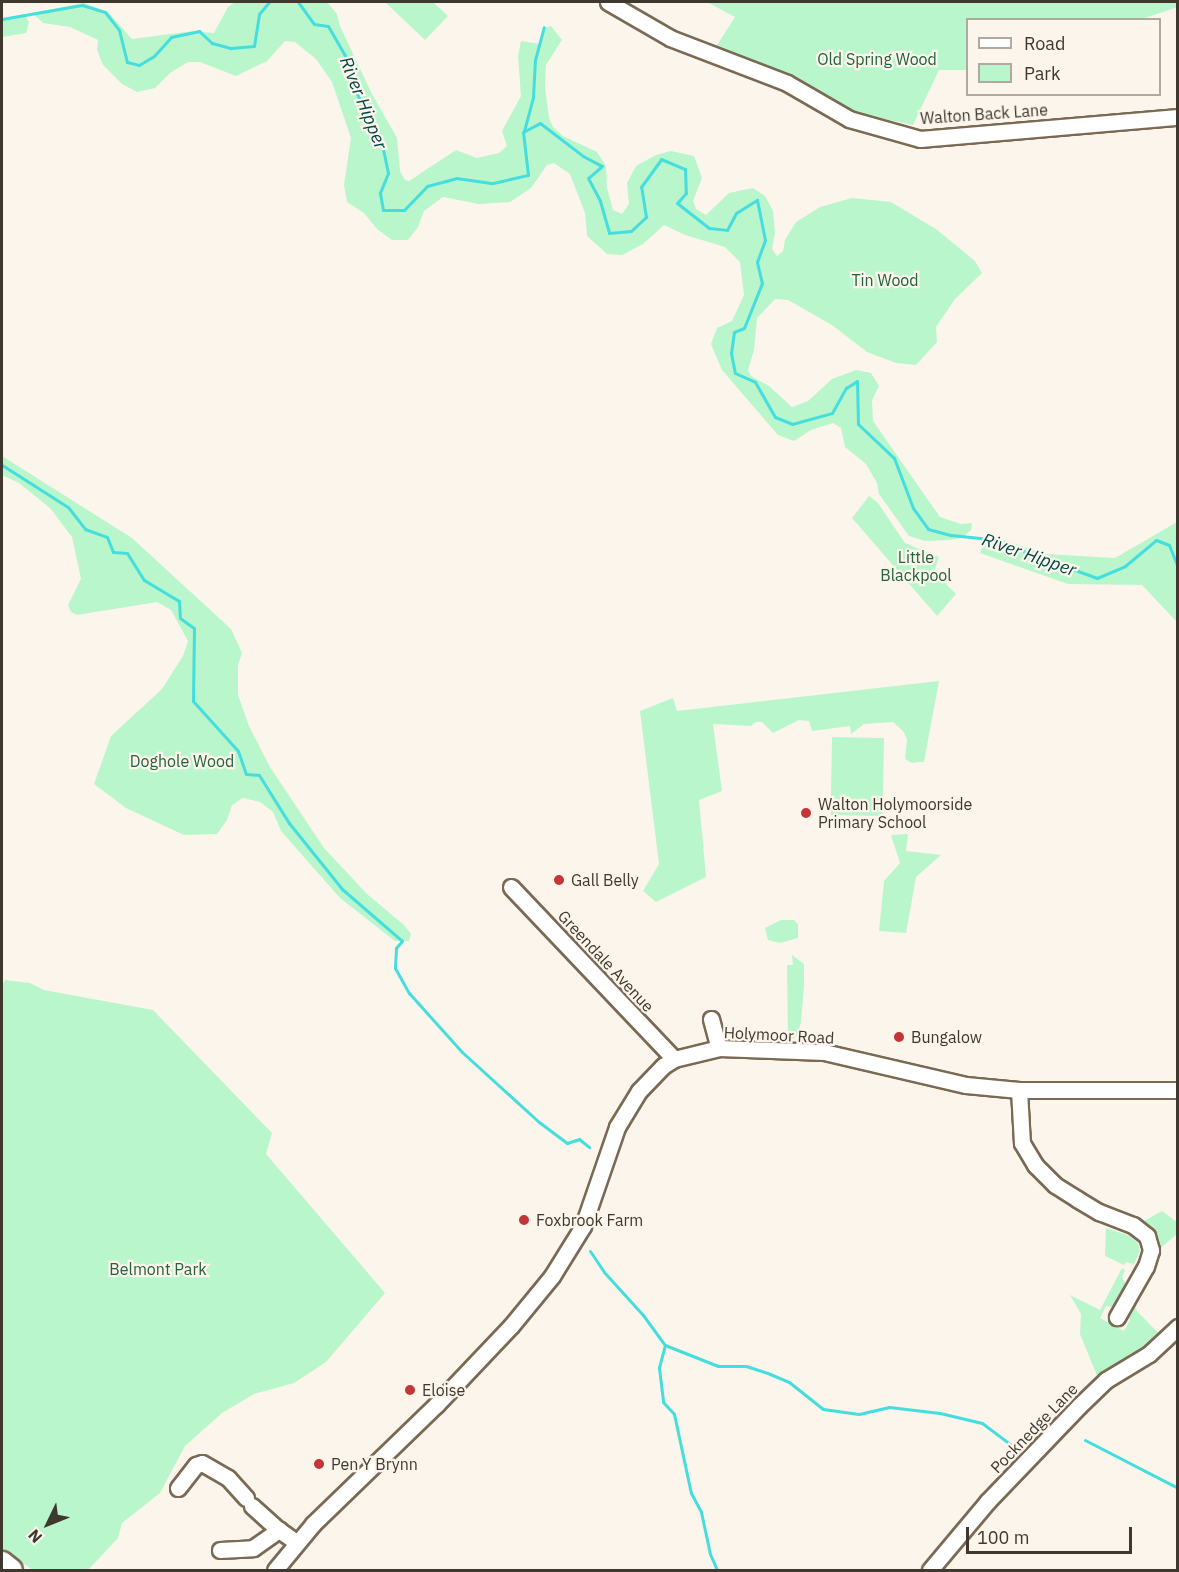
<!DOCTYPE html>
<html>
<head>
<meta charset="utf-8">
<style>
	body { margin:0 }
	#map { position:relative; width:1179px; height:1572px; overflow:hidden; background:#fcf5eb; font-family:"IBM Plex Sans",sans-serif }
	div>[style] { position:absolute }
	.green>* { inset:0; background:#b9f6cc; transform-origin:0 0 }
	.stream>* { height:3px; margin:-1.5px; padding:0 1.5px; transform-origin:1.5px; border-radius:1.5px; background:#45dede }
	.roads { filter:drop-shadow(2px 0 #7a6a54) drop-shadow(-2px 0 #7a6a54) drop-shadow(0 2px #7a6a54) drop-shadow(0 -2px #7a6a54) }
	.minor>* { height:15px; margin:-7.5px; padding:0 7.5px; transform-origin:7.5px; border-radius:7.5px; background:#fff }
	.highway>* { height:22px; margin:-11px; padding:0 11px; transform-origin:11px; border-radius:11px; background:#fff }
	.dots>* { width:16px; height:16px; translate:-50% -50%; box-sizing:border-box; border:3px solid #fcf5eb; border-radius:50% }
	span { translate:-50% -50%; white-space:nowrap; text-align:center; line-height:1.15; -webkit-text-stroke:4.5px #fcf5eb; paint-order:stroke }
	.park-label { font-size:16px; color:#20633d }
	.street-label { font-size:16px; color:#3f382e }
	.poi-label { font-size:16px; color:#3f382e }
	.left { translate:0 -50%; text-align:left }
	.water-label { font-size:18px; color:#004646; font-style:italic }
	.frame { position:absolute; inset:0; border:3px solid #3f382e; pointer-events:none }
	.legend { position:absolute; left:966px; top:18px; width:195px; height:78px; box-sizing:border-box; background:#fcf5eb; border:2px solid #b0a99f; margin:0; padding:8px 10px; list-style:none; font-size:18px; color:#3f382e }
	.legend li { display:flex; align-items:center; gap:12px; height:30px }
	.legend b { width:30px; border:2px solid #b0a99f }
	.north { position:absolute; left:18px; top:1494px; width:60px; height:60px; -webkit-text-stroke:4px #fcf5eb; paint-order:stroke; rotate:227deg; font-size:16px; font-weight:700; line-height:24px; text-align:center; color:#3f382e }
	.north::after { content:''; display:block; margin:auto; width:21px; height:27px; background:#3f382e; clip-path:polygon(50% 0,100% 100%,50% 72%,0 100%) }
	.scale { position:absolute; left:966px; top:1527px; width:166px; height:27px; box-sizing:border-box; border:3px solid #3f382e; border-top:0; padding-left:8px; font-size:18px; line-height:21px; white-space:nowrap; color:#3f382e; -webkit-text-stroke:4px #fcf5eb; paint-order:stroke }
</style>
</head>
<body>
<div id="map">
	<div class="green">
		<div style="clip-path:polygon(235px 2px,327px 2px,337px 14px,340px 26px,372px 94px,397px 138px,400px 171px,405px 180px,409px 181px,456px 150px,477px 158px,499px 153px,507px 146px,502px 131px,521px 96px,518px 56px,521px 41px,540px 44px,543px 28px,551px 26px,562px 40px,546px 65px,545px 87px,549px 118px,553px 127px,563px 136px,597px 152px,606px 166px,607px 188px,613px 210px,622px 214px,629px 204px,627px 183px,636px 166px,656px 155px,671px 151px,694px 156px,702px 178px,693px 201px,696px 209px,706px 215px,729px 193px,753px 188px,765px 196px,773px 211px,775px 232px,772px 249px,777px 256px,783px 251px,785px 240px,796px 222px,820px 207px,852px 198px,891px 202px,936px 229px,975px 261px,982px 273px,955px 299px,936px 327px,937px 342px,916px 365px,896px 363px,867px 352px,832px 325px,788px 300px,775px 299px,757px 318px,754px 350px,748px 370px,751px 376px,769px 386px,792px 407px,808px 401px,832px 379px,856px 370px,871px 373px,879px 386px,872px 400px,873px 421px,940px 517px,961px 524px,972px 523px,971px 530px,962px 538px,949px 540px,925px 541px,909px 536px,879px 494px,877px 483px,866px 464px,845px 447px,841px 428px,833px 423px,811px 430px,794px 441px,778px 435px,722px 370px,711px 344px,717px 328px,732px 321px,744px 295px,740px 262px,725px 247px,685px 235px,664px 225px,643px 244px,622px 255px,607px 254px,587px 236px,585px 213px,570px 174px,554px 163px,547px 165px,531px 188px,510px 202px,479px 204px,443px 197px,424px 211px,418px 227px,408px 240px,392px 240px,377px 229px,364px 213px,347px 202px,344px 185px,351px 138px,332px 82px,316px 59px,295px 42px,285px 41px,267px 61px,236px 76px,200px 62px,188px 62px,170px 73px,155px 88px,137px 92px,122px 84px,103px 65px,97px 50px,98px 40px,70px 27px,43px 23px,32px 13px,84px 3px,109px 13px,132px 39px,193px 31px,214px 33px,228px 7px)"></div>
		<div style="clip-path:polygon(385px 2px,433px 2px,448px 16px,425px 40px)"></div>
		<div style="clip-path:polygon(707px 2px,1177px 2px,1178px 7px,1142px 19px,968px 20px,967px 70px,939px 70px,913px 125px,852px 112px,714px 50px,735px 17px)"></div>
		<div style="clip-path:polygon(24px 14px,29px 22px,26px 33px,2px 37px,2px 19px)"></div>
		<div style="clip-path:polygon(2px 456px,132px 538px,231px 629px,242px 653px,238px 665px,238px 695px,249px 726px,270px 767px,324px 848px,367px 894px,404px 925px,411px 934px,409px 941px,395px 941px,340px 898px,281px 831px,273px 812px,260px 802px,243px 798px,232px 805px,227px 820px,217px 834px,184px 835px,126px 808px,94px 784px,111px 736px,162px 689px,183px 656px,188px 641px,171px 610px,157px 602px,77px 615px,71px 612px,68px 605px,81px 579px,72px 537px,50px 508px,19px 483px,2px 475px)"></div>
		<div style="clip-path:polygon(869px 496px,878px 503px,905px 543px,939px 557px,934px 572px,956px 594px,937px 616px,852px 518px)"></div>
		<div style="clip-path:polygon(1177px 522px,1177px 622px,1142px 585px,1068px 584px,980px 553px,986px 534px,1046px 554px,1115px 558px)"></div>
		<div style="clip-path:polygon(939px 681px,924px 762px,920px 762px,912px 763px,905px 759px,907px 739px,903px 731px,893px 722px,864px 724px,851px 734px,850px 726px,812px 731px,809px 721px,799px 720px,773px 733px,762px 722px,756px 722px,751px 726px,713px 724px,722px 791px,699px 800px,706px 877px,656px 902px,643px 891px,659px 864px,640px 711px,673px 698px,677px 711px)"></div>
		<div style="left:884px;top:738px;width:78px;height:52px;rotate:91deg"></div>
		<div style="clip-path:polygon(908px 834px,906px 851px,941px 855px,916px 877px,906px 933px,879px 931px,884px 881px,900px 863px,891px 835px)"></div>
		<div style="clip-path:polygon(781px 920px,794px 920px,798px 924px,798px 938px,780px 943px,768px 940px,765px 928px)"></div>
		<div style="clip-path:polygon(792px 955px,804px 964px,804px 986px,801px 1023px,796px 1037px,788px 1042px,787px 965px,793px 965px)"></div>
		<div style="clip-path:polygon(5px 980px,30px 983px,44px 990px,153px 1010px,272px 1133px,266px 1154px,385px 1293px,326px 1362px,294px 1383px,254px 1394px,222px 1413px,185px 1446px,160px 1493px,122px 1523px,118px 1538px,88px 1570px,33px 1570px,2px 1549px,2px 985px)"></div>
		<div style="clip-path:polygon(1162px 1211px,1177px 1222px,1177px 1234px,1156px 1252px,1148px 1229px,1142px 1222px)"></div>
		<div style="clip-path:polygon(1106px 1228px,1130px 1236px,1138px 1243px,1140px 1251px,1134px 1264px,1126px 1262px,1124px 1265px,1105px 1256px)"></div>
		<div style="clip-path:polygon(1122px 1268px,1125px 1270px,1122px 1277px,1125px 1283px,1124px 1292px,1115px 1307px,1106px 1306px,1100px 1318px,1124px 1331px,1130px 1320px,1125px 1316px,1133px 1301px,1137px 1311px,1161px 1336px,1098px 1378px,1080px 1334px,1081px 1314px,1070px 1295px,1100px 1310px)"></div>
	</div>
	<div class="stream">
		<div style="left:298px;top:2px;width:27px;rotate:54deg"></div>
		<div style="left:314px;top:24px;width:14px;rotate:8deg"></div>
		<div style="left:328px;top:26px;width:38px;rotate:60deg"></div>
		<div style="left:347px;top:59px;width:34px;rotate:75deg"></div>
		<div style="left:356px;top:92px;width:54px;rotate:62.5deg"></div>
		<div style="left:381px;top:140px;width:34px;rotate:78deg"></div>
		<div style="left:388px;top:173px;width:22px;rotate:112deg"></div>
		<div style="left:380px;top:193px;width:17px;rotate:80deg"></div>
		<div style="left:383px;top:210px;width:21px"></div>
		<div style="left:404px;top:210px;width:33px;rotate:-46deg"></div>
		<div style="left:427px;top:186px;width:30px;rotate:-15deg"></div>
		<div style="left:456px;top:178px;width:37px;rotate:8deg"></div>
		<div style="left:493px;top:183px;width:36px;rotate:-13deg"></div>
		<div style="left:528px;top:175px;width:43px;rotate:-96.6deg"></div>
		<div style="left:523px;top:132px;width:19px;rotate:-28deg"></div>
		<div style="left:540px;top:123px;width:54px;rotate:37.5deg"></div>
		<div style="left:583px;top:156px;width:21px;rotate:28deg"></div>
		<div style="left:602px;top:166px;width:18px;rotate:139deg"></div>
		<div style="left:588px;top:178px;width:26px;rotate:62deg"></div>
		<div style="left:600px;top:201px;width:33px;rotate:74deg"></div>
		<div style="left:609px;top:233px;width:22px;rotate:-5deg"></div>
		<div style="left:631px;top:231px;width:21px;rotate:-43deg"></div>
		<div style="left:646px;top:217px;width:30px;rotate:-99deg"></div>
		<div style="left:641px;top:187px;width:34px;rotate:-54deg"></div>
		<div style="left:661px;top:159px;width:26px;rotate:23deg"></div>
		<div style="left:685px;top:169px;width:24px;rotate:88deg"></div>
		<div style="left:686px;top:193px;width:13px;rotate:132deg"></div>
		<div style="left:677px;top:203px;width:41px;rotate:38deg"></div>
		<div style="left:709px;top:228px;width:18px;rotate:6deg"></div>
		<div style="left:727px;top:230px;width:19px;rotate:-62deg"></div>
		<div style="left:736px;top:213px;width:25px;rotate:-32deg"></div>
		<div style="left:757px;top:200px;width:41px;rotate:78.7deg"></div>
		<div style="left:765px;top:240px;width:23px;rotate:110deg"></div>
		<div style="left:757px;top:262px;width:22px;rotate:77deg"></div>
		<div style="left:762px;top:283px;width:48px;rotate:111.8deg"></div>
		<div style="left:744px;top:328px;width:11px;rotate:158deg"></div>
		<div style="left:734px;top:332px;width:21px;rotate:98deg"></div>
		<div style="left:731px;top:353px;width:20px;rotate:79deg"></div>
		<div style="left:735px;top:373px;width:22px;rotate:24deg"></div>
		<div style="left:755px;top:382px;width:40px;rotate:60.3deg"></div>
		<div style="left:775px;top:417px;width:18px;rotate:22deg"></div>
		<div style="left:792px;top:424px;width:41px;rotate:-15.4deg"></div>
		<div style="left:832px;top:413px;width:29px;rotate:-61deg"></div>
		<div style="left:846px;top:388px;width:13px;rotate:-32deg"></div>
		<div style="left:857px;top:381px;width:43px;rotate:88.7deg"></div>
		<div style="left:858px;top:424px;width:50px;rotate:43.4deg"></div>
		<div style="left:894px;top:458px;width:53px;rotate:69.2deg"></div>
		<div style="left:913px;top:508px;width:26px;rotate:54deg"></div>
		<div style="left:928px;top:529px;width:24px;rotate:15deg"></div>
		<div style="left:951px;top:535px;width:39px;rotate:6deg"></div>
		<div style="left:990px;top:539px;width:114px;rotate:20deg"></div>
		<div style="left:1097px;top:578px;width:30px;rotate:-23deg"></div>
		<div style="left:1125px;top:566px;width:40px;rotate:-40deg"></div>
		<div style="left:1156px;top:540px;width:14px;rotate:21deg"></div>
		<div style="left:1169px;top:545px;width:24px;rotate:68deg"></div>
		<div style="left:2px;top:19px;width:81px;rotate:-9.9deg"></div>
		<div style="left:82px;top:5px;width:24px;rotate:17deg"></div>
		<div style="left:105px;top:12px;width:23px;rotate:52deg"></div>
		<div style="left:119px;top:30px;width:33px;rotate:76deg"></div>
		<div style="left:127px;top:62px;width:12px;rotate:14deg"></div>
		<div style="left:139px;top:65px;width:17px;rotate:-31deg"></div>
		<div style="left:154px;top:56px;width:25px;rotate:-48deg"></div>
		<div style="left:171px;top:37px;width:29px;rotate:-12deg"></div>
		<div style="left:199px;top:31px;width:18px;rotate:43deg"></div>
		<div style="left:212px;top:43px;width:20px;rotate:15deg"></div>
		<div style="left:231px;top:48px;width:23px;rotate:-5deg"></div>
		<div style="left:254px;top:46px;width:32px;rotate:-81deg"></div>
		<div style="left:259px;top:14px;width:16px;rotate:-50deg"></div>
		<div style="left:524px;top:131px;width:35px;rotate:-75deg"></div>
		<div style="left:533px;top:97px;width:37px;rotate:-87deg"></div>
		<div style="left:535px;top:60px;width:34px;rotate:-75deg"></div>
		<div style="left:2px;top:465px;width:78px;rotate:32.5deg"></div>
		<div style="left:68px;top:507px;width:28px;rotate:52deg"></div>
		<div style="left:85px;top:529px;width:23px;rotate:20deg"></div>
		<div style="left:107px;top:537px;width:16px;rotate:68deg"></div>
		<div style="left:113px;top:552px;width:14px;rotate:4deg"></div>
		<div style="left:127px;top:553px;width:32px;rotate:58deg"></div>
		<div style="left:144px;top:580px;width:41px;rotate:31deg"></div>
		<div style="left:179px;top:601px;width:17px;rotate:87deg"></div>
		<div style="left:180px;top:618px;width:17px;rotate:36deg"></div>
		<div style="left:194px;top:628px;width:73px;rotate:90.8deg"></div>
		<div style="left:193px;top:701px;width:67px;rotate:48deg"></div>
		<div style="left:238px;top:751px;width:24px;rotate:71deg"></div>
		<div style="left:246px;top:774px;width:13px;rotate:4deg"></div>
		<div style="left:259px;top:775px;width:57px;rotate:58deg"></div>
		<div style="left:289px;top:823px;width:85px;rotate:51.2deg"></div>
		<div style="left:342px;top:889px;width:79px;rotate:40.9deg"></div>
		<div style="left:402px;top:941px;width:9px;rotate:131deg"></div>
		<div style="left:396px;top:948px;width:20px;rotate:93deg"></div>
		<div style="left:395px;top:968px;width:29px;rotate:61deg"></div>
		<div style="left:409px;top:993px;width:79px;rotate:48.1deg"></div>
		<div style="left:462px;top:1052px;width:104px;rotate:42.3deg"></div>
		<div style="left:539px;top:1122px;width:35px;rotate:37deg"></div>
		<div style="left:567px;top:1143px;width:13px;rotate:-18deg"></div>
		<div style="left:579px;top:1139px;width:13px;rotate:39deg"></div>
		<div style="left:590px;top:1251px;width:25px;rotate:56deg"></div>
		<div style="left:604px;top:1272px;width:58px;rotate:47.8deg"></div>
		<div style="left:643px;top:1315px;width:37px;rotate:54deg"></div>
		<div style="left:665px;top:1345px;width:24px;rotate:105deg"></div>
		<div style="left:659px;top:1368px;width:34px;rotate:83deg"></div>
		<div style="left:663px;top:1402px;width:16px;rotate:47deg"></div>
		<div style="left:674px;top:1414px;width:81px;rotate:77.9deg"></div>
		<div style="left:691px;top:1493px;width:21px;rotate:62deg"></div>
		<div style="left:701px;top:1512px;width:43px;rotate:77.9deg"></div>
		<div style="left:710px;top:1554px;width:17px;rotate:66deg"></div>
		<div style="left:665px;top:1345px;width:57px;rotate:21.6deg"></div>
		<div style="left:718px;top:1366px;width:28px"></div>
		<div style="left:746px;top:1366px;width:25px;rotate:18deg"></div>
		<div style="left:770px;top:1374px;width:21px;rotate:23deg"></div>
		<div style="left:789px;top:1382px;width:43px;rotate:38.5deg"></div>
		<div style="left:823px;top:1409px;width:36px;rotate:8deg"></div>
		<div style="left:859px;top:1414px;width:31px;rotate:-13deg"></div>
		<div style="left:889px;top:1407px;width:51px;rotate:6.7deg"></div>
		<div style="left:940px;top:1413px;width:43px;rotate:13.4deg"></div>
		<div style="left:982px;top:1423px;width:36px;rotate:37deg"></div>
		<div style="left:1085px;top:1440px;width:105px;rotate:27.3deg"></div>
	</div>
	<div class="roads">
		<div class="minor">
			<div style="left:608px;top:2px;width:72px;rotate:30.1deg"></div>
			<div style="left:670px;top:38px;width:125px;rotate:21deg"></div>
			<div style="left:787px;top:83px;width:72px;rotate:30.1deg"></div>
			<div style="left:849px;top:119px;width:74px;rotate:15.7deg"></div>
			<div style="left:920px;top:139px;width:259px;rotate:-4.9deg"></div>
			<div style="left:511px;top:887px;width:237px;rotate:46.5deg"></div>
			<div style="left:711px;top:1019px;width:30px;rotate:75deg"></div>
			<div style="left:1019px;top:1090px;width:53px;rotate:86.8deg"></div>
			<div style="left:1022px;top:1143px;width:26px;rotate:59deg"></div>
			<div style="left:1035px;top:1165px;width:28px;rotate:45deg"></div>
			<div style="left:1055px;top:1185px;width:26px;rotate:32deg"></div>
			<div style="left:1077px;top:1199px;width:26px;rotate:31deg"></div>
			<div style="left:1099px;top:1212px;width:36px;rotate:21deg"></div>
			<div style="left:1133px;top:1225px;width:18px;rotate:38deg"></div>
			<div style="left:1147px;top:1236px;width:15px;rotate:74deg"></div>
			<div style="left:1151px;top:1250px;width:17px;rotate:107deg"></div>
			<div style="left:1146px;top:1266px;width:59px;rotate:119.6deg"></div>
			<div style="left:178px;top:1488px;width:29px;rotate:-52deg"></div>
			<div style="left:196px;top:1465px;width:6px;rotate:-18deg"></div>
			<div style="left:202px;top:1463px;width:30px;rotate:30deg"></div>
			<div style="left:228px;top:1478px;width:27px;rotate:48deg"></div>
			<div style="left:252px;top:1506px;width:36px;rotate:42deg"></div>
			<div style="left:220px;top:1550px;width:33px;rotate:-3deg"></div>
			<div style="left:253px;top:1548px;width:32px;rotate:-35deg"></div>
			<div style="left:279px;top:1530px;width:21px;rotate:35deg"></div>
			<div style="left:275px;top:1570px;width:60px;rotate:-50.4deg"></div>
			<div style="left:313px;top:1524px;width:171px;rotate:-44.1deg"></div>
			<div style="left:436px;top:1405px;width:109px;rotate:-46.5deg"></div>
			<div style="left:511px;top:1326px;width:65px;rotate:-50.6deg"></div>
			<div style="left:552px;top:1276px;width:59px;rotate:-58.2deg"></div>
			<div style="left:583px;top:1226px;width:105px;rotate:-71deg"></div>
			<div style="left:617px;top:1127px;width:42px;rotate:-58.6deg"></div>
			<div style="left:639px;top:1091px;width:35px;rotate:-46deg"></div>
			<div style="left:663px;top:1066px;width:13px;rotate:-32deg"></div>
			<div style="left:674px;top:1059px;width:46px;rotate:-13.7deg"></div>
			<div style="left:719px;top:1048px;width:105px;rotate:2.2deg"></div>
			<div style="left:824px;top:1052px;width:146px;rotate:13.1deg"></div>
			<div style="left:966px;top:1085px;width:53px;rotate:5.4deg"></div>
			<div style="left:1019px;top:1090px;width:159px"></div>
			<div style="left:930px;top:1570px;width:89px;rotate:-50deg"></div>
			<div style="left:987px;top:1502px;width:133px;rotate:-46.2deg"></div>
			<div style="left:1079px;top:1406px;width:37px;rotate:-44deg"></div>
			<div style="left:1106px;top:1380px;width:50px;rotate:-31.2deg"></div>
			<div style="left:1149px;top:1354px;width:40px;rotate:-43deg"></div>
		</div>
		<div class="highway">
			<div style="left:2px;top:1563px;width:11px;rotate:38deg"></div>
		</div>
	</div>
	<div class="dots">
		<div style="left:806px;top:813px;background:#c43537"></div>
		<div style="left:559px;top:880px;background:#c43537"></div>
		<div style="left:899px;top:1037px;background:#c43537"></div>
		<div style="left:524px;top:1220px;background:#c43537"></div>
		<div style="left:410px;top:1390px;background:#c43537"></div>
		<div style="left:319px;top:1464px;background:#c43537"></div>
	</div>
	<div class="park-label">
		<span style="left:877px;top:59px">Old Spring Wood</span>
		<span style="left:885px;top:280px">Tin Wood</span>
		<span style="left:916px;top:566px">Little<br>Blackpool</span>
		<span style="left:182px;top:761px">Doghole Wood</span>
		<span style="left:158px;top:1269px">Belmont Park</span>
	</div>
	<div class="street-label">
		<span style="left:984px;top:114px;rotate:-4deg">Walton Back Lane</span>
		<span style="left:606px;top:961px;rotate:47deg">Greendale Avenue</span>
		<span style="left:779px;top:1035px;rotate:3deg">Holymoor Road</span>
		<span style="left:1034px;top:1428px;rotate:-46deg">Pocknedge Lane</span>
	</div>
	<div class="poi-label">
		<span class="left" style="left:818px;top:813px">Walton Holymoorside<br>Primary School</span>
		<span class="left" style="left:571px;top:880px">Gall Belly</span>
		<span class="left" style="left:911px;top:1037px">Bungalow</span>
		<span class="left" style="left:536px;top:1220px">Foxbrook Farm</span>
		<span class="left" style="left:422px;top:1390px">Eloise</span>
		<span class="left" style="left:331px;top:1464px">Pen Y Brynn</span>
	</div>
	<div class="water-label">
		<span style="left:363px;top:103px;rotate:68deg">River Hipper</span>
		<span style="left:1029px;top:555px;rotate:19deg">River Hipper</span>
	</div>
	<div class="frame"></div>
	<ul class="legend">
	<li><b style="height:8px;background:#fff"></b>Road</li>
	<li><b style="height:16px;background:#b9f6cc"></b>Park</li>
	</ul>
	<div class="north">N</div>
	<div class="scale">100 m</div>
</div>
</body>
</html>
